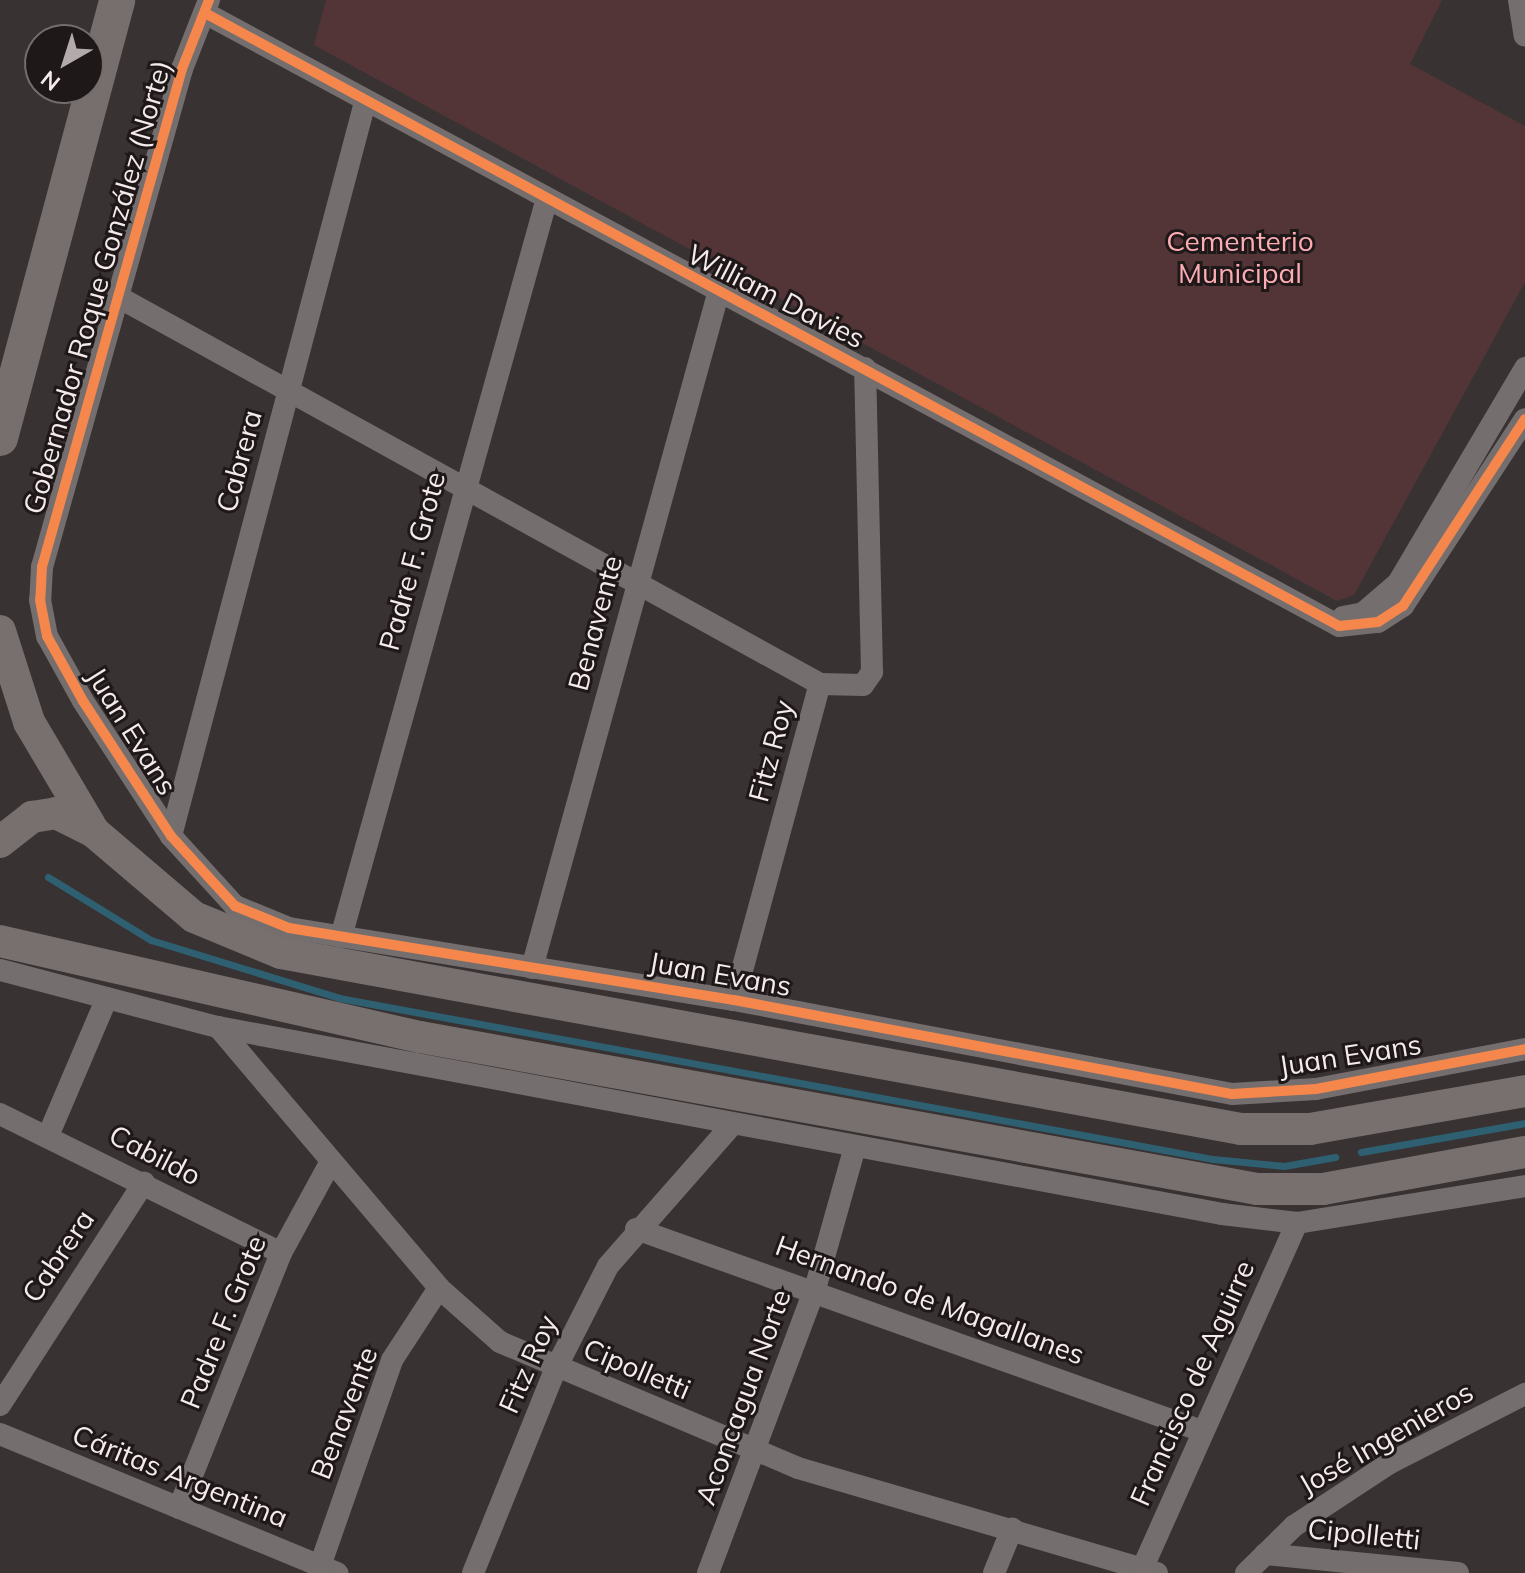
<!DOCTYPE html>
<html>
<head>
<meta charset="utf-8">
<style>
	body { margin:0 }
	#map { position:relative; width:1525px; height:1573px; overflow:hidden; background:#383232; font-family:Mulish,sans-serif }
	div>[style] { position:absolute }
	.green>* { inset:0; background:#533538 }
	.stream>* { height:7px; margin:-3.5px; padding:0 3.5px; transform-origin:3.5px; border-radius:3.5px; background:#2e6071 }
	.street>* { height:22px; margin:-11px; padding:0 11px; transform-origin:11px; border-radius:11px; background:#746e6e }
	.secondary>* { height:32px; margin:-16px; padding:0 16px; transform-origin:16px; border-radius:16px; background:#786f6f }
	.primary>* { height:36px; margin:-18px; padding:0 18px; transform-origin:18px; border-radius:18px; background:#776e6e }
	.cycleway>* { height:10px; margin:-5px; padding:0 5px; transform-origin:5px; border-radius:5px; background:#f5874c }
	span { translate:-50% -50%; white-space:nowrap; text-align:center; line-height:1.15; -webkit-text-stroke:6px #1f1819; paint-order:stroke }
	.park-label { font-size:28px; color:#fdacb4 }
	.street-label { font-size:28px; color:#f5ebec }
	.north { position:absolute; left:24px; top:24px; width:80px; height:80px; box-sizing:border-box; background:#1f1819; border:2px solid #756c6d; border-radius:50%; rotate:219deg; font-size:22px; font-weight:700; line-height:32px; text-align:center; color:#f5ebec }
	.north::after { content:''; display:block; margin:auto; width:28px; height:36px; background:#b3aaab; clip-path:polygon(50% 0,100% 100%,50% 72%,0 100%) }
</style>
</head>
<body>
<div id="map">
	<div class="green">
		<div style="clip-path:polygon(326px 0,1442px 0,1410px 64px,1525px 126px,1525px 282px,1354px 595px,1337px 601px,314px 45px)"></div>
	</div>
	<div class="stream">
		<div style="left:48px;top:877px;width:121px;rotate:31.5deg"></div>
		<div style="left:151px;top:940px;width:197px;rotate:17.1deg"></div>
		<div style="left:339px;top:998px;width:889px;rotate:10.44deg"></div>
		<div style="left:1213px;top:1159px;width:71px;rotate:5.6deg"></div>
		<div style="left:1284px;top:1166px;width:52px;rotate:-10deg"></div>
		<div style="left:1361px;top:1152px;width:167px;rotate:-10deg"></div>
	</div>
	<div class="street">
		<div style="left:209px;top:0;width:74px;rotate:111.4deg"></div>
		<div style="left:182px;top:69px;width:517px;rotate:105.7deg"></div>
		<div style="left:42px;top:567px;width:33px;rotate:93deg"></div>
		<div style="left:40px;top:600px;width:37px;rotate:79deg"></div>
		<div style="left:47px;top:636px;width:74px;rotate:61deg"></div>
		<div style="left:83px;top:701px;width:161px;rotate:56.9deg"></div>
		<div style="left:171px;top:836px;width:95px;rotate:47.6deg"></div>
		<div style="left:235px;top:906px;width:58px;rotate:22.2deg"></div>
		<div style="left:289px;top:928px;width:451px;rotate:9.2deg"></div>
		<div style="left:734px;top:1000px;width:507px;rotate:10.69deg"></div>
		<div style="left:1232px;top:1094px;width:84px;rotate:-3.4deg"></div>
		<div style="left:1316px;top:1089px;width:213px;rotate:-10.8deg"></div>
		<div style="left:1519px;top:0;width:36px;rotate:81deg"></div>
		<div style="left:205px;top:13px;width:1289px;rotate:28.39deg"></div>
		<div style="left:1339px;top:626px;width:39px;rotate:-6deg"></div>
		<div style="left:1378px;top:622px;width:30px;rotate:-33deg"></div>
		<div style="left:1403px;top:606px;width:223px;rotate:-56.9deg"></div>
		<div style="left:122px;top:299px;width:797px;rotate:28.88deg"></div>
		<div style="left:1343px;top:617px;width:20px;rotate:-11deg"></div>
		<div style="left:1363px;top:613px;width:46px;rotate:-40.6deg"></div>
		<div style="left:1398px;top:583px;width:250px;rotate:-59.4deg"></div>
		<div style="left:171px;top:836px;width:759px;rotate:-75.19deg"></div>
		<div style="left:341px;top:937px;width:763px;rotate:-74.42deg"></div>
		<div style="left:532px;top:968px;width:699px;rotate:-74.57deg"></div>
		<div style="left:0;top:970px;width:225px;rotate:14.7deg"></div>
		<div style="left:218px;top:1027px;width:1021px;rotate:10.55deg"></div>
		<div style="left:1222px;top:1214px;width:76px;rotate:6.8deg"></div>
		<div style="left:1297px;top:1223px;width:231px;rotate:-9.2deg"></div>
		<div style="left:734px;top:1000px;width:327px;rotate:-74.8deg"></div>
		<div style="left:820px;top:684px;width:43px;rotate:1.3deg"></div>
		<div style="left:863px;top:685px;width:16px;rotate:-55deg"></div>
		<div style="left:872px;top:672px;width:304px;rotate:-91.3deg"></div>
		<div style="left:218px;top:1027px;width:342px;rotate:49.7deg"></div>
		<div style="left:439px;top:1288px;width:81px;rotate:41.5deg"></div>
		<div style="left:500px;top:1342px;width:324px;rotate:22.9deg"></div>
		<div style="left:798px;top:1468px;width:374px;rotate:16.3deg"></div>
		<div style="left:0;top:1114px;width:313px;rotate:26.3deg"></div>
		<div style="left:48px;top:1136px;width:150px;rotate:-66.9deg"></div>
		<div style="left:636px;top:1229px;width:601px;rotate:19.64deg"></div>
		<div style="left:0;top:1405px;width:265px;rotate:-57.1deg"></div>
		<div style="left:0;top:1434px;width:365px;rotate:22.4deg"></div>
		<div style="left:179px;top:1508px;width:275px;rotate:-68.2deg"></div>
		<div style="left:281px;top:1253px;width:102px;rotate:-61.4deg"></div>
		<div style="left:1265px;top:1554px;width:194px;rotate:5.6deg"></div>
		<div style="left:320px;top:1566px;width:218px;rotate:-70.7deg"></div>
		<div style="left:392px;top:1360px;width:86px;rotate:-56.9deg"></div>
		<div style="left:1143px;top:1567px;width:377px;rotate:-65.9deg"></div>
		<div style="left:473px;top:1573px;width:221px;rotate:-68deg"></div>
		<div style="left:556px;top:1368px;width:114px;rotate:-63deg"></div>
		<div style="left:608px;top:1266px;width:188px;rotate:-48.7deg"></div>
		<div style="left:708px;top:1573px;width:303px;rotate:-69.4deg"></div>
		<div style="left:815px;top:1289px;width:148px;rotate:-74.3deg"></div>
		<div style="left:994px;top:1573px;width:48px;rotate:-67.8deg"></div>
		<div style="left:1246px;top:1573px;width:67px;rotate:-44.4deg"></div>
		<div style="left:1294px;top:1526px;width:115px;rotate:-33.3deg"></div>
		<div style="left:1390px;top:1463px;width:152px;rotate:-27.1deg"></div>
	</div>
	<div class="secondary">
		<div style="left:0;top:631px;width:96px;rotate:72.3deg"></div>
		<div style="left:29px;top:722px;width:128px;rotate:59.4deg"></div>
		<div style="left:94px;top:832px;width:131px;rotate:40.4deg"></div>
		<div style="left:194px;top:917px;width:94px;rotate:22.5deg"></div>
		<div style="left:281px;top:953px;width:976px;rotate:10.39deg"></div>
		<div style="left:1241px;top:1129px;width:69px"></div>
		<div style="left:1310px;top:1129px;width:218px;rotate:-10deg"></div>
		<div style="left:0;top:842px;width:41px;rotate:-38deg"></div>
		<div style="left:32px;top:817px;width:24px;rotate:-9deg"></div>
		<div style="left:56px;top:813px;width:42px;rotate:26.6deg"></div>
		<div style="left:0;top:941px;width:431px;rotate:12.9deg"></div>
		<div style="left:420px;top:1037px;width:851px;rotate:10.29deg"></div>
		<div style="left:1257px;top:1189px;width:66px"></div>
		<div style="left:1323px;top:1189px;width:205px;rotate:-10.4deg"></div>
	</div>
	<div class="primary">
		<div style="left:0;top:438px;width:453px;rotate:-75deg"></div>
	</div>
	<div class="cycleway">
		<div style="left:209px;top:0;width:74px;rotate:111.4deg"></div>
		<div style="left:182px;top:69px;width:517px;rotate:105.7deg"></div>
		<div style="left:42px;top:567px;width:33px;rotate:93deg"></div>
		<div style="left:40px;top:600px;width:37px;rotate:79deg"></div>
		<div style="left:47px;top:636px;width:74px;rotate:61deg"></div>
		<div style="left:83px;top:701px;width:161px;rotate:56.9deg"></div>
		<div style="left:171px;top:836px;width:95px;rotate:47.6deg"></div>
		<div style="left:235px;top:906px;width:58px;rotate:22.2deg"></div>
		<div style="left:289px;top:928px;width:451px;rotate:9.2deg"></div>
		<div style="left:734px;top:1000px;width:507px;rotate:10.69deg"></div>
		<div style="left:1232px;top:1094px;width:84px;rotate:-3.4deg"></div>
		<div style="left:1316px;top:1089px;width:213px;rotate:-10.8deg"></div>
		<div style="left:205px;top:13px;width:1289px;rotate:28.39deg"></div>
		<div style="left:1339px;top:626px;width:39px;rotate:-6deg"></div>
		<div style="left:1378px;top:622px;width:30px;rotate:-33deg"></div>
		<div style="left:1403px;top:606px;width:223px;rotate:-56.9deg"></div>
	</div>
	<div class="park-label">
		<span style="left:1240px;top:257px">Cementerio<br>Municipal</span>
	</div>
	<div class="street-label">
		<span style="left:97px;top:287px;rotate:-74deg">Gobernador Roque González (Norte)</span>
		<span style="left:776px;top:296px;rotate:27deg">William Davies</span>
		<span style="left:239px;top:461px;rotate:-75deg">Cabrera</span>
		<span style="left:412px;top:561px;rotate:-75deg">Padre F. Grote</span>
		<span style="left:595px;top:623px;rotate:-75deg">Benavente</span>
		<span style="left:132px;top:731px;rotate:58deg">Juan Evans</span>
		<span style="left:771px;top:751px;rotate:-75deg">Fitz Roy</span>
		<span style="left:720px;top:974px;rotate:10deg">Juan Evans</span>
		<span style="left:1350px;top:1055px;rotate:-9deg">Juan Evans</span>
		<span style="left:155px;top:1155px;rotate:27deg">Cabildo</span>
		<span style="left:58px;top:1256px;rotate:-56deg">Cabrera</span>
		<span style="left:930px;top:1300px;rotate:20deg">Hernando de Magallanes</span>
		<span style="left:223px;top:1322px;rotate:-68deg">Padre F. Grote</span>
		<span style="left:528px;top:1364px;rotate:-66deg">Fitz Roy</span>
		<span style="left:637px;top:1369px;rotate:23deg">Cipolletti</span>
		<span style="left:1192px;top:1383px;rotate:-66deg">Francisco de Aguirre</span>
		<span style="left:743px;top:1397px;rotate:-70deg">Aconcagua Norte</span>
		<span style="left:344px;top:1413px;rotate:-69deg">Benavente</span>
		<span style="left:1386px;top:1438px;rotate:-30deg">José Ingenieros</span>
		<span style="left:180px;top:1476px;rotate:22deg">Cáritas Argentina</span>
		<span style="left:1364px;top:1534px;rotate:6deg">Cipolletti</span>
	</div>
	<div class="north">N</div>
</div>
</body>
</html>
